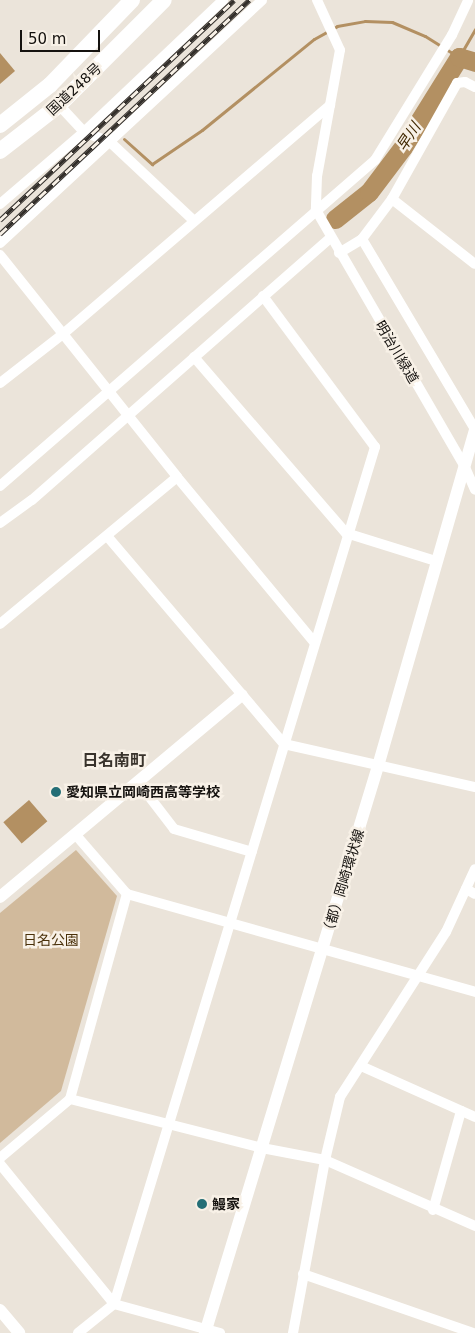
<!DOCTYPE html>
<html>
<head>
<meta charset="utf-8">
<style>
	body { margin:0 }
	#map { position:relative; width:475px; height:1333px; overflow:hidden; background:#ebe4da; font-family:"DejaVu Sans","Noto Sans JP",sans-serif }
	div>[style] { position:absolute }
	.green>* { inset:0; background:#d1ba9c }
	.water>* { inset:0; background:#b39062; transform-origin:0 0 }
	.stream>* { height:3px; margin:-1.5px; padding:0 1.5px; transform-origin:1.5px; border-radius:1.5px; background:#b39062 }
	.river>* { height:19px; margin:-9.5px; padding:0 9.5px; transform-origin:9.5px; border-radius:9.5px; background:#b39062 }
	.minor>* { height:10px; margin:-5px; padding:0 5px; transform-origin:5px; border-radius:5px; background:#fff }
	.tertiary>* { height:12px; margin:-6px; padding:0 6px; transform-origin:6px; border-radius:6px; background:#fff }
	.trunk>* { height:16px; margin:-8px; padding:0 8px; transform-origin:8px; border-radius:8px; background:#fff }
	.rail>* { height:5px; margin-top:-2.5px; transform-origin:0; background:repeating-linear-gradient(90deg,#f8f1e7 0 9px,#322e2a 0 18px); box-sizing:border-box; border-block:1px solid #322e2a }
	.dots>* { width:14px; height:14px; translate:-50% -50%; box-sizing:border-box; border:2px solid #f8f1e7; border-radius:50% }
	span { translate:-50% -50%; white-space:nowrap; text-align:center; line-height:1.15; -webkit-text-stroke:5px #f8f1e7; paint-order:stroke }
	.street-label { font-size:14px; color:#15120f }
	.poi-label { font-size:14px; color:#15120f; font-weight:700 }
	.left { translate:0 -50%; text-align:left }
	.park-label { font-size:14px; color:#4a310a }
	.water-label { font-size:15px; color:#402801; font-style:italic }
	.quarter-label { font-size:16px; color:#39332c; font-weight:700 }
	.scale { position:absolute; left:20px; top:30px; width:80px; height:22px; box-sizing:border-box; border:2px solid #15120f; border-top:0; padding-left:6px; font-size:15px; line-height:18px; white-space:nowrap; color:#15120f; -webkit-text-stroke:4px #f8f1e7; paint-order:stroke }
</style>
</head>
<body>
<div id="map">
	<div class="green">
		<div style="clip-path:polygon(76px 850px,117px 896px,61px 1091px,0 1143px,0 913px)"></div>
	</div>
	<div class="water">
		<div style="clip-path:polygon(0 53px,15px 71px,0 84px)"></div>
		<div style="left:29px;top:800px;width:28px;height:34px;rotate:49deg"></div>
	</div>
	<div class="stream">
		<div style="left:124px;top:139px;width:38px;rotate:42deg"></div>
		<div style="left:152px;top:164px;width:60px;rotate:-34.2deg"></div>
		<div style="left:202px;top:130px;width:144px;rotate:-39.1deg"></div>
		<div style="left:314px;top:39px;width:26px;rotate:-29deg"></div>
		<div style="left:337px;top:26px;width:28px;rotate:-10deg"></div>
		<div style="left:365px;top:21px;width:27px;rotate:2deg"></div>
		<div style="left:392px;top:22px;width:36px;rotate:23deg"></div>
		<div style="left:425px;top:36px;width:40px;rotate:32deg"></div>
		<div style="left:459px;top:57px;width:32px;rotate:-60deg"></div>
	</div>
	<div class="river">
		<div style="left:335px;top:219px;width:43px;rotate:-38.5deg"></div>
		<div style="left:369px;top:192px;width:56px;rotate:-52.9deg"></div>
		<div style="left:403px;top:147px;width:106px;rotate:-58.1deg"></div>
		<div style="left:459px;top:57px;width:17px;rotate:17deg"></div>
	</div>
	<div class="minor">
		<div style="left:317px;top:0;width:55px;rotate:65.3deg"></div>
		<div style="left:340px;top:50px;width:128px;rotate:100.3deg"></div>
		<div style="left:317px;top:176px;width:34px;rotate:92deg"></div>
		<div style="left:316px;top:210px;width:295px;rotate:59.9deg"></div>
		<div style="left:464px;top:465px;width:27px;rotate:66deg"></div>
		<div style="left:59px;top:105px;width:37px;rotate:47deg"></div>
		<div style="left:84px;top:132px;width:28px;rotate:21deg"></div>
		<div style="left:110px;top:142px;width:115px;rotate:43.2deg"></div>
		<div style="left:392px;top:199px;width:105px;rotate:38.1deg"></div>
		<div style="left:0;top:204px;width:111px;rotate:-40.6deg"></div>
		<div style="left:84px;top:132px;width:192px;rotate:-43.5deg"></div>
		<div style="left:362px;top:239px;width:221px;rotate:59.3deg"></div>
		<div style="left:0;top:243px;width:357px;rotate:-42.8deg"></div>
		<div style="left:339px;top:253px;width:27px;rotate:-31deg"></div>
		<div style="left:362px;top:239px;width:50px;rotate:-53.1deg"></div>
		<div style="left:392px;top:199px;width:133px;rotate:-60.7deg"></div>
		<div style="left:457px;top:83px;width:8px;rotate:-7deg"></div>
		<div style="left:465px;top:82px;width:11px;rotate:27deg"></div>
		<div style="left:0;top:255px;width:284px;rotate:51.4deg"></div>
		<div style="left:177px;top:477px;width:214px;rotate:50.3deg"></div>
		<div style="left:194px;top:357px;width:233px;rotate:49.2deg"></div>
		<div style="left:346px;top:533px;width:94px;rotate:17.3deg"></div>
		<div style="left:0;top:383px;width:80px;rotate:-37.9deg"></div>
		<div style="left:63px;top:334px;width:352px;rotate:-40.6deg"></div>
		<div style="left:0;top:486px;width:497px;rotate:-41deg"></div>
		<div style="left:375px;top:160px;width:147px;rotate:-58.4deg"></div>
		<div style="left:452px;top:35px;width:38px;rotate:-65deg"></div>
		<div style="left:0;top:523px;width:39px;rotate:-36deg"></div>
		<div style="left:32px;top:500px;width:397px;rotate:-41.3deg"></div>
		<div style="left:107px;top:536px;width:273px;rotate:49.6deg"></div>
		<div style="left:284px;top:744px;width:196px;rotate:12.7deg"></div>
		<div style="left:0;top:624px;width:230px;rotate:-39.7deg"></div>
		<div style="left:138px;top:782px;width:59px;rotate:52.5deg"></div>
		<div style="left:174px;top:829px;width:81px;rotate:16.4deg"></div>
		<div style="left:75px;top:834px;width:79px;rotate:49.1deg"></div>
		<div style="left:127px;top:894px;width:362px;rotate:15.7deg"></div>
		<div style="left:466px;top:889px;width:10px;rotate:29deg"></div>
		<div style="left:361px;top:1066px;width:125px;rotate:24.1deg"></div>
		<div style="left:70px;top:1099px;width:198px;rotate:14.3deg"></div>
		<div style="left:262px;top:1148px;width:64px;rotate:10.8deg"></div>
		<div style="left:325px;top:1160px;width:164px;rotate:23.7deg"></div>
		<div style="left:0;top:1158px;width:92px;rotate:-40.1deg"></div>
		<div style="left:70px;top:1099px;width:213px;rotate:-74.5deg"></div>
		<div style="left:0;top:1164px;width:181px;rotate:50.8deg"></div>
		<div style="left:114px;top:1304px;width:110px;rotate:15.3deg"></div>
		<div style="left:433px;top:1210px;width:103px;rotate:-74.2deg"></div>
		<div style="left:303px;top:1274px;width:180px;rotate:19.1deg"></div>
		<div style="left:78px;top:1333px;width:46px;rotate:-38.9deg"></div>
		<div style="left:114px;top:1304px;width:896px;rotate:-73.06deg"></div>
		<div style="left:375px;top:447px;width:188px;rotate:-126.6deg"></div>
		<div style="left:293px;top:1333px;width:176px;rotate:-79.5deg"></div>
		<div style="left:325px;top:1160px;width:65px;rotate:-76.6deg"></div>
		<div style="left:340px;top:1097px;width:196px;rotate:-57.3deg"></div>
		<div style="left:446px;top:932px;width:69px;rotate:-65.3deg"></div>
	</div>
	<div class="tertiary">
		<div style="left:0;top:897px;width:315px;rotate:-39.9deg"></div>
		<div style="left:0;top:1310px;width:30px;rotate:50deg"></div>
		<div style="left:205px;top:1333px;width:593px;rotate:-73.03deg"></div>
		<div style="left:378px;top:766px;width:349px;rotate:-73.9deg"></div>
	</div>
	<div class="trunk">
		<div style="left:0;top:125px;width:64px;rotate:-38.7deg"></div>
		<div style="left:50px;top:85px;width:118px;rotate:-46deg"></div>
		<div style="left:0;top:151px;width:75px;rotate:-37.9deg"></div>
		<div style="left:59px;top:105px;width:148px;rotate:-45deg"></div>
	</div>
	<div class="rail">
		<div style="left:0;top:220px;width:321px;rotate:-43.2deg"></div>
		<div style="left:0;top:234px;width:342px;rotate:-43.2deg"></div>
	</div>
	<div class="dots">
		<div style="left:56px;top:792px;background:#246e76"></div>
		<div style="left:202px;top:1204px;background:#246e76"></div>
	</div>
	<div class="street-label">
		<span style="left:74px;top:89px;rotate:-43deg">国道248号</span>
		<span style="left:397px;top:352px;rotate:59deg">明治川緑道</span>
		<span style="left:343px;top:883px;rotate:-73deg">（都）岡崎環状線</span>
	</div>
	<div class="poi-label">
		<span class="left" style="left:66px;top:792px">愛知県立岡崎西高等学校</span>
		<span class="left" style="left:212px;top:1204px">鰻家</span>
	</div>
	<div class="park-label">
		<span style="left:51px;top:940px">日名公園</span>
	</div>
	<div class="water-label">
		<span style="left:409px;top:137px;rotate:-57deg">早川</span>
	</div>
	<div class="quarter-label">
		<span style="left:114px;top:761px">日名南町</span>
	</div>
	<div class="scale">50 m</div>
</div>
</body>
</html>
